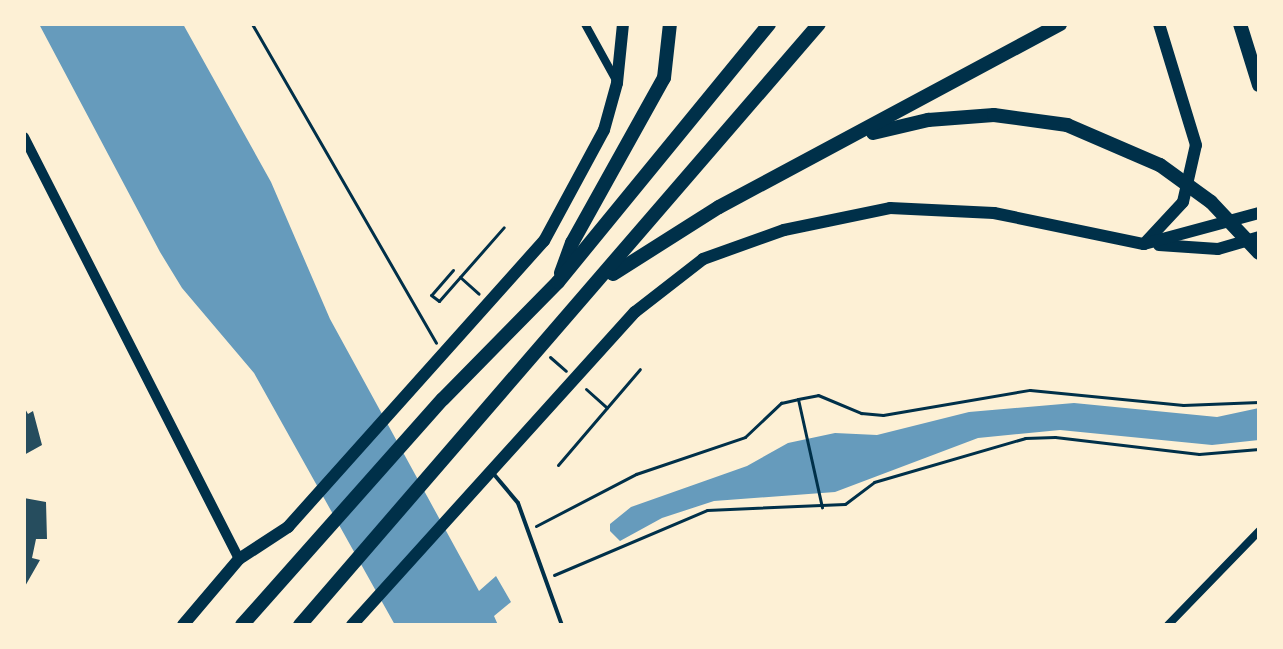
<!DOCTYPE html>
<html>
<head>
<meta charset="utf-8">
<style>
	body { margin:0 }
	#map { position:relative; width:1283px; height:649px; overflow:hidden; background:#fdf0d5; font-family:"Playfair Display",serif }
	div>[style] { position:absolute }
	.water>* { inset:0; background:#669bbc }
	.building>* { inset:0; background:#264d5e }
	.path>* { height:3px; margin:-1.5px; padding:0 1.5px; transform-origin:1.5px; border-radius:1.5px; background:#003049 }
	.service>* { height:4px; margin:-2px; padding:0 2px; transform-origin:2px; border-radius:2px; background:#003049 }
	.minor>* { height:8px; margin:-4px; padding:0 4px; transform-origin:4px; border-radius:4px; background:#003049 }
	.tertiary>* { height:10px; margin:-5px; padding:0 5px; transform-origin:5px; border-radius:5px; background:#003049 }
	.primary>* { height:12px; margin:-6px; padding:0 6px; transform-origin:6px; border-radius:6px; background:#003049 }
	.motorway>* { height:14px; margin:-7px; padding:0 7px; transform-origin:7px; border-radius:7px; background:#003049 }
	span { translate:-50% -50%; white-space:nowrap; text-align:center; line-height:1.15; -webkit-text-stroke:6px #fdf0d5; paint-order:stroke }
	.frame { position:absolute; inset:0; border:26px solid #fdf0d5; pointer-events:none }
</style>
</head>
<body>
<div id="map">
	<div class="water">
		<div style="clip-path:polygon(39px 24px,183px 24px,271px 182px,330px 319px,479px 591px,496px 576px,511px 602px,494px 616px,498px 625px,395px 625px,254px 373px,182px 288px,160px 252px)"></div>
		<div style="clip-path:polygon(1074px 403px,1217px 417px,1259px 408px,1259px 440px,1212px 445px,1060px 430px,978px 438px,835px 492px,714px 501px,662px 518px,620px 541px,610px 531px,610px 524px,631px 507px,747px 466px,788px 443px,835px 433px,877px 435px,969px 412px)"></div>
	</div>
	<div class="building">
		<div style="clip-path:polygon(24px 407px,28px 414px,33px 411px,42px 445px,24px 455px)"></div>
		<div style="clip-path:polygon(24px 498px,46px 502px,47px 539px,36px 539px,32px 558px,40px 560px,24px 588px)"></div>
	</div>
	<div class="path">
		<div style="left:252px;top:24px;width:368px;rotate:60deg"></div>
		<div style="left:453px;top:270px;width:33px;rotate:131deg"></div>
		<div style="left:431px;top:295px;width:10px;rotate:37deg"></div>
		<div style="left:439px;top:301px;width:98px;rotate:-48.7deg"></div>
		<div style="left:460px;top:277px;width:25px;rotate:42deg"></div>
		<div style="left:550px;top:357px;width:21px;rotate:41deg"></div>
		<div style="left:586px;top:389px;width:28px;rotate:42deg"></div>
		<div style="left:798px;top:399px;width:111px;rotate:77.5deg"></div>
		<div style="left:558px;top:465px;width:126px;rotate:-49.5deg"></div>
		<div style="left:536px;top:526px;width:113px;rotate:-27.5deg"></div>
		<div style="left:636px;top:474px;width:115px;rotate:-18.7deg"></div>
		<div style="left:745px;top:437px;width:50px;rotate:-43.4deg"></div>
		<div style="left:781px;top:403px;width:17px;rotate:-13deg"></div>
		<div style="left:798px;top:399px;width:20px;rotate:-11deg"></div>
		<div style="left:818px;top:395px;width:47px;rotate:22.7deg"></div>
		<div style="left:861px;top:413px;width:22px;rotate:5deg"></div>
		<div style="left:883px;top:415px;width:149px;rotate:-9.7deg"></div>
		<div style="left:1030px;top:390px;width:154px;rotate:5.6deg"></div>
		<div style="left:1183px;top:405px;width:76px;rotate:-2.3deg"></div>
		<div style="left:554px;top:575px;width:166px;rotate:-23deg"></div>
		<div style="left:707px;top:510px;width:138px;rotate:-2.5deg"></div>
		<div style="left:845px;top:504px;width:36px;rotate:-37deg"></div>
		<div style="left:874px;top:482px;width:157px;rotate:-16.2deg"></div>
		<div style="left:1025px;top:438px;width:30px;rotate:-2deg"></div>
		<div style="left:1055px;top:437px;width:145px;rotate:6.7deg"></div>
		<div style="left:1199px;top:454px;width:60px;rotate:-4.8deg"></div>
	</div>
	<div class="service">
		<div style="left:492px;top:472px;width:40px;rotate:50deg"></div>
		<div style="left:518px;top:503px;width:130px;rotate:70.2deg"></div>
	</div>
	<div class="minor">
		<div style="left:585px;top:24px;width:66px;rotate:61.1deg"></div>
		<div style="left:1168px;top:625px;width:131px;rotate:-45.9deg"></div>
	</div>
	<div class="tertiary">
		<div style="left:24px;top:137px;width:474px;rotate:63deg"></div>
	</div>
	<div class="primary">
		<div style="left:1144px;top:244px;width:57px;rotate:-47.1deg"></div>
		<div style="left:1183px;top:202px;width:58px;rotate:-77.2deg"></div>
		<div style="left:1196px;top:145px;width:127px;rotate:-107deg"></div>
		<div style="left:1159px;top:245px;width:59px;rotate:3.9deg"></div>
		<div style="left:1218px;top:249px;width:43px;rotate:-16.3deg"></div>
		<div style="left:183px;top:625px;width:87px;rotate:-49.7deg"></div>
		<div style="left:239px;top:559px;width:59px;rotate:-33.1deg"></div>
		<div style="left:288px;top:527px;width:384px;rotate:-48.2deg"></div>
		<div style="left:544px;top:241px;width:126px;rotate:-61.6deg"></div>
		<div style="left:604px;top:130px;width:49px;rotate:-74.5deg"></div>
		<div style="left:617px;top:83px;width:59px;rotate:-84.2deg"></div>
		<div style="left:352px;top:625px;width:422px;rotate:-47.9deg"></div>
		<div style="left:635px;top:312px;width:86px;rotate:-37.9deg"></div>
		<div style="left:703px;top:259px;width:86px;rotate:-19.7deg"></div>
		<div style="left:784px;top:230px;width:108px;rotate:-11.7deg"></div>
		<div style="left:890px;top:208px;width:104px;rotate:2.8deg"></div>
		<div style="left:994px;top:213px;width:153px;rotate:11.7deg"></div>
		<div style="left:1144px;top:244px;width:119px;rotate:-15.1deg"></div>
	</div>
	<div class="motorway">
		<div style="left:1240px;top:24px;width:64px;rotate:72.7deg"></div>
		<div style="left:873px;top:133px;width:57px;rotate:-13.3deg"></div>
		<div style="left:928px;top:120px;width:66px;rotate:-4.3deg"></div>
		<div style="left:994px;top:115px;width:74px;rotate:7.8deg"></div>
		<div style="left:1067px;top:125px;width:101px;rotate:23.3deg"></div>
		<div style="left:1160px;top:165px;width:63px;rotate:36deg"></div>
		<div style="left:1211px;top:202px;width:70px;rotate:46.7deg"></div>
		<div style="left:561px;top:273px;width:32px;rotate:-70deg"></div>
		<div style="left:572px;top:243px;width:189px;rotate:-60.9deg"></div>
		<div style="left:664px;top:78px;width:54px;rotate:-83.7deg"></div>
		<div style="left:613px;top:274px;width:125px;rotate:-32.3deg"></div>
		<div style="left:719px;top:207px;width:387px;rotate:-28.2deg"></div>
		<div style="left:242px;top:625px;width:302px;rotate:-48.4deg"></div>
		<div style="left:443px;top:399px;width:164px;rotate:-45.5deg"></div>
		<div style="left:558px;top:282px;width:333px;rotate:-50.7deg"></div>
		<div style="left:300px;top:625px;width:794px;rotate:-49.19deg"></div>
	</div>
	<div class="frame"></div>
</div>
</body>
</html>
